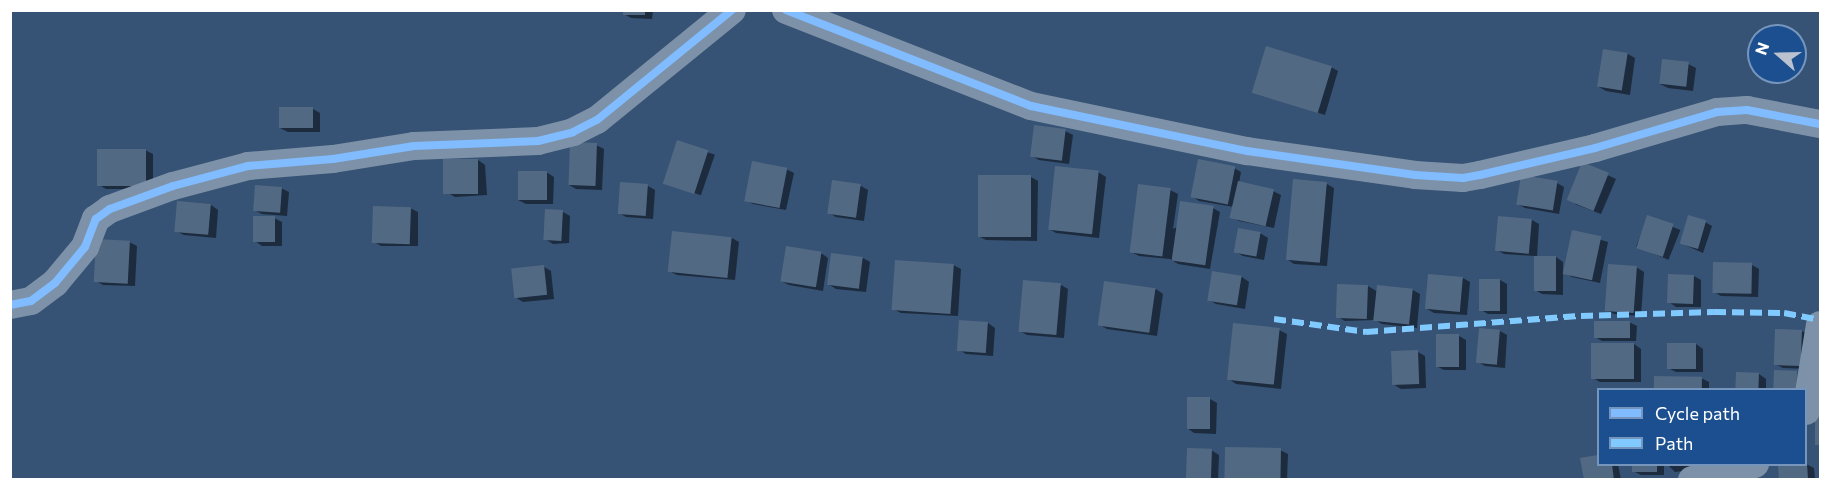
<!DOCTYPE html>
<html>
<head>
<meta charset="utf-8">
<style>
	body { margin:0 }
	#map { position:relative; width:1831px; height:490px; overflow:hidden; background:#365274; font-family:Commissioner,sans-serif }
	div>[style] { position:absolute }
	.shadow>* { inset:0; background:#0007; transform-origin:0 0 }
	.building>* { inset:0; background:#526984; transform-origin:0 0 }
	.minor>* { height:28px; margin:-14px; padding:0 14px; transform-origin:14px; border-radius:14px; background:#7d92a8 }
	.quiet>* { height:6px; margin-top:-3px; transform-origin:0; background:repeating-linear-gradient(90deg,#80caff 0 12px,transparent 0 18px) }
	.cycleway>* { height:8px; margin:-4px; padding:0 4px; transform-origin:4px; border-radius:4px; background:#80bcff }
	span { translate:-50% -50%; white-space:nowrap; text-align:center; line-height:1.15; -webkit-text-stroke:6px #1b4f8f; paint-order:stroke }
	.frame { position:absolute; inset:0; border:12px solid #fff; pointer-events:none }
	.legend { position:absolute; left:1597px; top:388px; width:210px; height:78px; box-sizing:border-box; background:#1b4f8f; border:2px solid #7695bc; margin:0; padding:8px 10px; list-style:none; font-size:18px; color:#fff }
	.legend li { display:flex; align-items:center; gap:12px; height:30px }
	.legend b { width:30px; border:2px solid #7695bc }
	.north { position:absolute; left:1747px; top:24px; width:60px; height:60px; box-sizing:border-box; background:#1b4f8f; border:2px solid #7695bc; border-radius:50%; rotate:290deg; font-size:16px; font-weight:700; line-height:24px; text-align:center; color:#fff }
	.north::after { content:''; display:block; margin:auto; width:21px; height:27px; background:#b9c2ce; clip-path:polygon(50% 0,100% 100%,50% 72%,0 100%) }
</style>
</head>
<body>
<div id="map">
	<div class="shadow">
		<div style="clip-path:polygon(624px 10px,653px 10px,652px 19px,631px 18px,624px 14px)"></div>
		<div style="clip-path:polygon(1605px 51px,1628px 54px,1635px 58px,1630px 95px,1606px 91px,1599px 87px)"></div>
		<div style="clip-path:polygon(1688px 64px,1696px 68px,1693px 91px,1668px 88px,1660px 84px)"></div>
		<div style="clip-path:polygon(1331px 67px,1338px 71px,1325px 115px,1254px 92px)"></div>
		<div style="clip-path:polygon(313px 109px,320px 113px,320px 132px,288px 132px,280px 128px)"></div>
		<div style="clip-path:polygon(1065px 131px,1073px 135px,1069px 164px,1039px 160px,1032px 156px)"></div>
		<div style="left:678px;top:142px;width:39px;height:43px;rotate:19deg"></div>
		<div style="clip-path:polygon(596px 145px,604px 149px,602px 190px,576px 189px,569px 185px)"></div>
		<div style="clip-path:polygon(145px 150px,153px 154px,153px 189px,106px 189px,99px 185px)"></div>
		<div style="clip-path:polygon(478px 160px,485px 165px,487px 195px,455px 197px,448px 193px)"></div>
		<div style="clip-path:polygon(1583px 164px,1616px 179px,1601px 214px,1575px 204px)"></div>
		<div style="clip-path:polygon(1234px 168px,1241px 172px,1239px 183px,1273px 191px,1281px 195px,1274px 228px,1239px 221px,1232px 217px,1234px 207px,1199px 201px,1192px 196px)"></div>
		<div style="clip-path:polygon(786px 169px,794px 173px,786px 210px,753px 204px,746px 200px)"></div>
		<div style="clip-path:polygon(546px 172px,554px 177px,553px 204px,526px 204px,518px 200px)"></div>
		<div style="clip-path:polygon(1098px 172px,1106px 177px,1099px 238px,1056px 233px,1049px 229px)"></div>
		<div style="clip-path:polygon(1031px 177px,1038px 181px,1037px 241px,986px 240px,978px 236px)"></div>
		<div style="clip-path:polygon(1557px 183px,1564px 187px,1559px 214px,1525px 208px,1517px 204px)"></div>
		<div style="clip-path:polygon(1327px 184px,1334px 188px,1327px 266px,1294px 264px,1287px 259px)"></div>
		<div style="clip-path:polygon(648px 186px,655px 190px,653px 219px,626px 217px,619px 213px)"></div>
		<div style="clip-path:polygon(861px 186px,868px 190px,864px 221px,836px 217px,829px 213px)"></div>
		<div style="clip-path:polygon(281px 188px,289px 192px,287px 216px,262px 214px,254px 210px)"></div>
		<div style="clip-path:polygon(1170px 190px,1178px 194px,1173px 229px,1213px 208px,1220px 212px,1210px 269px,1178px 264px,1170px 259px,1139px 256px,1131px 252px)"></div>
		<div style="clip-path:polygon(211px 205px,218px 210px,216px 238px,184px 235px,176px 231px)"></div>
		<div style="clip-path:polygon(410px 208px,418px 212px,418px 246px,381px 246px,374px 242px)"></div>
		<div style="clip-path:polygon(547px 211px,563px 212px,570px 216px,569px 243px,553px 244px,545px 239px)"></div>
		<div style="left:1648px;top:217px;width:35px;height:32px;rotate:22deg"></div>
		<div style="clip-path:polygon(274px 218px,282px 222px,282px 246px,262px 246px,255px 241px)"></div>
		<div style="clip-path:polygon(1500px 218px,1532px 220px,1539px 224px,1537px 257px,1556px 257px,1563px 262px,1563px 295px,1542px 294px,1535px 290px,1535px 256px,1504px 254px,1497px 250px)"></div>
		<div style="clip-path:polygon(1705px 222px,1712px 226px,1703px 253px,1680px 243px)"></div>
		<div style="clip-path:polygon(1574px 232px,1608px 242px,1600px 283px,1572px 277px,1565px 273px)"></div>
		<div style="clip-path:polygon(1260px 233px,1268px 238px,1264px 260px,1243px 256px,1236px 252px)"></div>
		<div style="clip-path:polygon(732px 238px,739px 242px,735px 280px,677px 275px,669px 271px)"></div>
		<div style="clip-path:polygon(129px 242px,137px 246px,135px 286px,103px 285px,96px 281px)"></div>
		<div style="clip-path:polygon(821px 253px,828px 258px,823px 291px,789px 285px,781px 281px)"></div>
		<div style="clip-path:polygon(863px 258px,870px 262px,866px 292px,836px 289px,828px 284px)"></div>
		<div style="clip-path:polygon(953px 265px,961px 269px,958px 316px,901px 313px,893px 309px)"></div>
		<div style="clip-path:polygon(1752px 265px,1759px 269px,1758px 297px,1721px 296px,1714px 292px)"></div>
		<div style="clip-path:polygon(544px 267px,551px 271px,554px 299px,523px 302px,515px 297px)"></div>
		<div style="clip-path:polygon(1636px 267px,1644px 272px,1641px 316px,1614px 314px,1607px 310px)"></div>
		<div style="clip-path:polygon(1213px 273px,1242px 277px,1249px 282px,1245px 309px,1216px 304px,1209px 300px)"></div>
		<div style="clip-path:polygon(1694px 276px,1701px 280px,1701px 307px,1676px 307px,1669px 302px)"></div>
		<div style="clip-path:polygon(1463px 278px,1470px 282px,1467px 315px,1434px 313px,1427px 309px)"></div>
		<div style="clip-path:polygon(1500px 280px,1507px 284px,1507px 314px,1488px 314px,1481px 310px)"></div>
		<div style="clip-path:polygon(1061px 285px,1068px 289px,1064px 338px,1027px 335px,1020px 331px)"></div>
		<div style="clip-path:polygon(1368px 286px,1378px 292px,1413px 290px,1420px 294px,1417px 328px,1382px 324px,1375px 320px,1345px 321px,1338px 317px)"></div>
		<div style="clip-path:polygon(1156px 289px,1163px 294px,1157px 336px,1107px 329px,1100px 325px)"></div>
		<div style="clip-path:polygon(1629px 322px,1637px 326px,1636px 341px,1602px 341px,1595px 337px)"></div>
		<div style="clip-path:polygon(988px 323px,995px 328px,993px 356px,966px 354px,959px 350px)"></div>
		<div style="clip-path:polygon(1279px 330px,1287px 334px,1281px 389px,1236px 384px,1229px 379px)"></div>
		<div style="clip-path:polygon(1500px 331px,1507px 335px,1505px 368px,1485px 366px,1478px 362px)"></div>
		<div style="clip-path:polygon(1802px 331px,1809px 335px,1809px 369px,1783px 368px,1775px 364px)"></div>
		<div style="clip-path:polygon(1459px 336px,1466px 340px,1466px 370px,1444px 370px,1436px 366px)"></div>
		<div style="clip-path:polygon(1634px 344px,1641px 349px,1641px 382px,1600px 382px,1593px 378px,1593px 345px)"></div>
		<div style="clip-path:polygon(1696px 344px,1703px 349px,1703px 372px,1676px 372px,1668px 368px)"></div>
		<div style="clip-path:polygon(1418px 352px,1425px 356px,1426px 388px,1401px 389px,1393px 384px)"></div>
		<div style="clip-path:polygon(1759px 374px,1766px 379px,1766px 390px,1737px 390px)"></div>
		<div style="clip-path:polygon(1701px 378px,1709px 382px,1709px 390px,1655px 390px)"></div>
		<div style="clip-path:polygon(1820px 393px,1820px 446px,1817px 444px)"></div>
		<div style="clip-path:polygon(1188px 398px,1210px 399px,1217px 403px,1216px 434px,1194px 433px,1187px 428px)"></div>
		<div style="clip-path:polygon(1211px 450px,1219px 455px,1218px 480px,1187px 477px)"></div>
		<div style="clip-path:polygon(1280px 450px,1288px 454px,1287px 480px,1227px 480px)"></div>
		<div style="clip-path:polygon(1598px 456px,1598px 464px,1618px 464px,1621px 480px,1585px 480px,1582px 459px)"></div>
		<div style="clip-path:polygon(1633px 464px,1664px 464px,1664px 475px,1641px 475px,1633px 471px)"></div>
		<div style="clip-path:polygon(1667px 464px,1713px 464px,1714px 467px,1675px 472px)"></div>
		<div style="clip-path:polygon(1806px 464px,1814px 468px,1815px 480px,1780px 479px)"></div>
	</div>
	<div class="building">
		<div style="left:623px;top:10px;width:22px;height:5px"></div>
		<div style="left:1266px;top:46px;width:69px;height:49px;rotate:17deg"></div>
		<div style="left:1603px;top:49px;width:25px;height:38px;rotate:9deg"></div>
		<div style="left:1662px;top:59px;width:27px;height:25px;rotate:6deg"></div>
		<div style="left:313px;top:107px;width:21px;height:34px;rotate:90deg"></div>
		<div style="left:1034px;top:125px;width:32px;height:32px;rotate:7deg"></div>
		<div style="left:677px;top:140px;width:33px;height:46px;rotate:18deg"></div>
		<div style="left:570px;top:142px;width:27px;height:43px;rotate:2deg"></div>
		<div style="left:97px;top:149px;width:49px;height:37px"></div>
		<div style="left:443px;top:159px;width:35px;height:35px"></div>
		<div style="left:1198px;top:159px;width:38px;height:39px;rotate:11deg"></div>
		<div style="left:752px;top:161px;width:36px;height:41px;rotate:11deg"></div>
		<div style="left:1582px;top:162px;width:29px;height:41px;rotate:22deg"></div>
		<div style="left:1055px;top:166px;width:44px;height:64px;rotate:6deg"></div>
		<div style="left:518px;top:171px;width:29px;height:29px"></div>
		<div style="left:978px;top:175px;width:53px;height:62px"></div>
		<div style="left:1521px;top:175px;width:37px;height:30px;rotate:9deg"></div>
		<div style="left:1293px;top:179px;width:34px;height:81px;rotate:5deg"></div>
		<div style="left:832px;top:180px;width:29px;height:34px;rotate:8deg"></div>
		<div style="left:1238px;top:181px;width:37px;height:38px;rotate:13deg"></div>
		<div style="left:620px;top:182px;width:28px;height:32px;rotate:4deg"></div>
		<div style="left:1138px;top:184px;width:33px;height:69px;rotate:7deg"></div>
		<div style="left:255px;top:185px;width:27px;height:26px;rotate:4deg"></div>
		<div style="left:177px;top:201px;width:34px;height:31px;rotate:5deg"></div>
		<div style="left:1180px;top:201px;width:34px;height:60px;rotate:8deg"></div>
		<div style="left:373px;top:206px;width:38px;height:37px;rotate:2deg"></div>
		<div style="left:545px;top:209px;width:18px;height:31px;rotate:3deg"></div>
		<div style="left:1647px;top:215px;width:28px;height:35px;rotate:18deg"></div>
		<div style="left:1688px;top:215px;width:19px;height:30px;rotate:16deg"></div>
		<div style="left:253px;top:216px;width:22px;height:26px"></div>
		<div style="left:1498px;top:216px;width:34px;height:35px;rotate:5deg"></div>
		<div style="left:1238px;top:228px;width:23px;height:25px;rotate:10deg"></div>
		<div style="left:1572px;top:230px;width:30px;height:45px;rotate:12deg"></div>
		<div style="left:672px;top:231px;width:60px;height:41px;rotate:6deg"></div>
		<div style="left:96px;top:239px;width:34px;height:43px;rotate:3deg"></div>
		<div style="left:786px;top:246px;width:36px;height:36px;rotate:9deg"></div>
		<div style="left:831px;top:253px;width:32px;height:32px;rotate:7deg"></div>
		<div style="left:1534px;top:256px;width:22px;height:35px"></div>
		<div style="left:895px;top:260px;width:59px;height:50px;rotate:4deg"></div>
		<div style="left:1713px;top:262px;width:39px;height:31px;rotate:1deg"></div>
		<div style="left:1608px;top:264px;width:29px;height:47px;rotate:4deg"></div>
		<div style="left:544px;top:265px;width:30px;height:33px;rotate:84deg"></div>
		<div style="left:1212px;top:271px;width:30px;height:30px;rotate:9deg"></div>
		<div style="left:1428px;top:274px;width:35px;height:35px;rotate:5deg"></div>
		<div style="left:1668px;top:274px;width:26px;height:29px;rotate:2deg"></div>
		<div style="left:1479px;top:279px;width:21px;height:32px"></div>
		<div style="left:1023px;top:280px;width:38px;height:52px;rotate:5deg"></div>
		<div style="left:1104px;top:281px;width:52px;height:45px;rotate:8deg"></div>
		<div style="left:1337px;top:284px;width:31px;height:34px;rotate:2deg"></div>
		<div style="left:1377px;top:285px;width:36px;height:36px;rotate:6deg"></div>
		<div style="left:959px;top:320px;width:29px;height:31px;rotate:4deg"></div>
		<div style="left:1594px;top:321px;width:36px;height:17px"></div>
		<div style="left:1233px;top:323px;width:47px;height:57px;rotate:6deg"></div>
		<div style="left:1479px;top:328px;width:21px;height:35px;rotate:5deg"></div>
		<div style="left:1775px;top:329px;width:27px;height:36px;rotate:2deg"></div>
		<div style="left:1459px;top:334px;width:33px;height:23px;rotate:90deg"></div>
		<div style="left:1591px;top:343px;width:43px;height:36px"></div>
		<div style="left:1667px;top:343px;width:29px;height:26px"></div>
		<div style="left:1418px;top:350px;width:34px;height:27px;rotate:88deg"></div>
		<div style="left:1774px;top:370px;width:23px;height:20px;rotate:2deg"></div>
		<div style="left:1736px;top:372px;width:23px;height:18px;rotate:2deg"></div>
		<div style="left:1654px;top:376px;width:48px;height:14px;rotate:1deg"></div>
		<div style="left:1815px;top:391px;width:5px;height:54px"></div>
		<div style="left:1187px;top:397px;width:23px;height:32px"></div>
		<div style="left:1225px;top:447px;width:56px;height:33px;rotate:1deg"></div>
		<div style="left:1187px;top:448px;width:25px;height:30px;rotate:2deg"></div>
		<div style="clip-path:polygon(1598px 455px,1598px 464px,1612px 464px,1614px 480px,1584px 480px,1580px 458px)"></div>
		<div style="left:1632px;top:464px;width:25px;height:8px"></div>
		<div style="left:1807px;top:464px;width:14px;height:29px;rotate:86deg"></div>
	</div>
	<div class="minor">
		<div style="left:786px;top:10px;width:263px;rotate:21.4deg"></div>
		<div style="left:1031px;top:106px;width:221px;rotate:11.8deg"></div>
		<div style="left:1247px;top:151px;width:170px;rotate:8.1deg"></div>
		<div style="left:1415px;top:175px;width:48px;rotate:3.6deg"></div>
		<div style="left:1463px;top:178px;width:17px;rotate:-10deg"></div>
		<div style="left:1480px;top:175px;width:118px;rotate:-13.2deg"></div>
		<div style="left:1595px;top:148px;width:127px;rotate:-16.4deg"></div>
		<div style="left:1717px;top:112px;width:30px;rotate:-4deg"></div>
		<div style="left:1747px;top:110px;width:74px;rotate:10.9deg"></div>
		<div style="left:10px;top:305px;width:21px;rotate:-11deg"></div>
		<div style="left:31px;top:301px;width:30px;rotate:-37deg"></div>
		<div style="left:55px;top:283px;width:47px;rotate:-50.2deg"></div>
		<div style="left:85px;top:247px;width:30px;rotate:-69deg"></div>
		<div style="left:96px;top:219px;width:17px;rotate:-36deg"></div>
		<div style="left:110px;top:209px;width:67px;rotate:-20.1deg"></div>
		<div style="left:173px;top:186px;width:78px;rotate:-14.9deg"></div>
		<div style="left:248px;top:166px;width:85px;rotate:-4.7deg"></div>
		<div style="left:333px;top:159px;width:82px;rotate:-9.1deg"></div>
		<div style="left:414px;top:146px;width:124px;rotate:-2.3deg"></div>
		<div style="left:538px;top:141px;width:36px;rotate:-14deg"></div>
		<div style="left:573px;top:132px;width:27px;rotate:-27deg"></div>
		<div style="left:597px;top:120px;width:174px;rotate:-39.2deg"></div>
		<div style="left:1806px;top:411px;width:87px;rotate:-80.8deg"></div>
		<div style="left:1692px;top:480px;width:65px;rotate:-14.3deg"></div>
	</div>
	<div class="quiet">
		<div style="left:1274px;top:319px;width:93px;rotate:8deg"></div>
		<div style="left:1366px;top:332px;width:216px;rotate:-4.3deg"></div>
		<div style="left:1581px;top:316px;width:133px;rotate:-1.7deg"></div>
		<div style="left:1714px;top:312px;width:70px;rotate:0.8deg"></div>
		<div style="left:1784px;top:313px;width:37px;rotate:11deg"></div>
	</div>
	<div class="cycleway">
		<div style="left:786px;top:10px;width:263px;rotate:21.4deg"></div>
		<div style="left:1031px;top:106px;width:221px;rotate:11.8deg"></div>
		<div style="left:1247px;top:151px;width:170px;rotate:8.1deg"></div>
		<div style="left:1415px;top:175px;width:48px;rotate:3.6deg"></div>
		<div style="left:1463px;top:178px;width:17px;rotate:-10deg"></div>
		<div style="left:1480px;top:175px;width:118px;rotate:-13.2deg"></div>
		<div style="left:1595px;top:148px;width:127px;rotate:-16.4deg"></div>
		<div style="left:1717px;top:112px;width:30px;rotate:-4deg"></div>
		<div style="left:1747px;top:110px;width:74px;rotate:10.9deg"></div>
		<div style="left:10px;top:305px;width:21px;rotate:-11deg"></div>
		<div style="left:31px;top:301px;width:30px;rotate:-37deg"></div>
		<div style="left:55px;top:283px;width:47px;rotate:-50.2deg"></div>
		<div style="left:85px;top:247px;width:30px;rotate:-69deg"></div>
		<div style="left:96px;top:219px;width:17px;rotate:-36deg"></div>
		<div style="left:110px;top:209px;width:67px;rotate:-20.1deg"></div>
		<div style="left:173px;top:186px;width:78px;rotate:-14.9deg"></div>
		<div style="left:248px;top:166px;width:85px;rotate:-4.7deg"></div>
		<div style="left:333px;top:159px;width:82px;rotate:-9.1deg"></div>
		<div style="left:414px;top:146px;width:124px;rotate:-2.3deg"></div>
		<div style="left:538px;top:141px;width:36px;rotate:-14deg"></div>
		<div style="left:573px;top:132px;width:27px;rotate:-27deg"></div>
		<div style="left:597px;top:120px;width:174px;rotate:-39.2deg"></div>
	</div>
	<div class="frame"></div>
	<ul class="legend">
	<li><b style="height:8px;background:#80bcff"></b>Cycle path</li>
	<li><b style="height:8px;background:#80caff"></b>Path</li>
	</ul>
	<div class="north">N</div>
</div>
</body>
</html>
